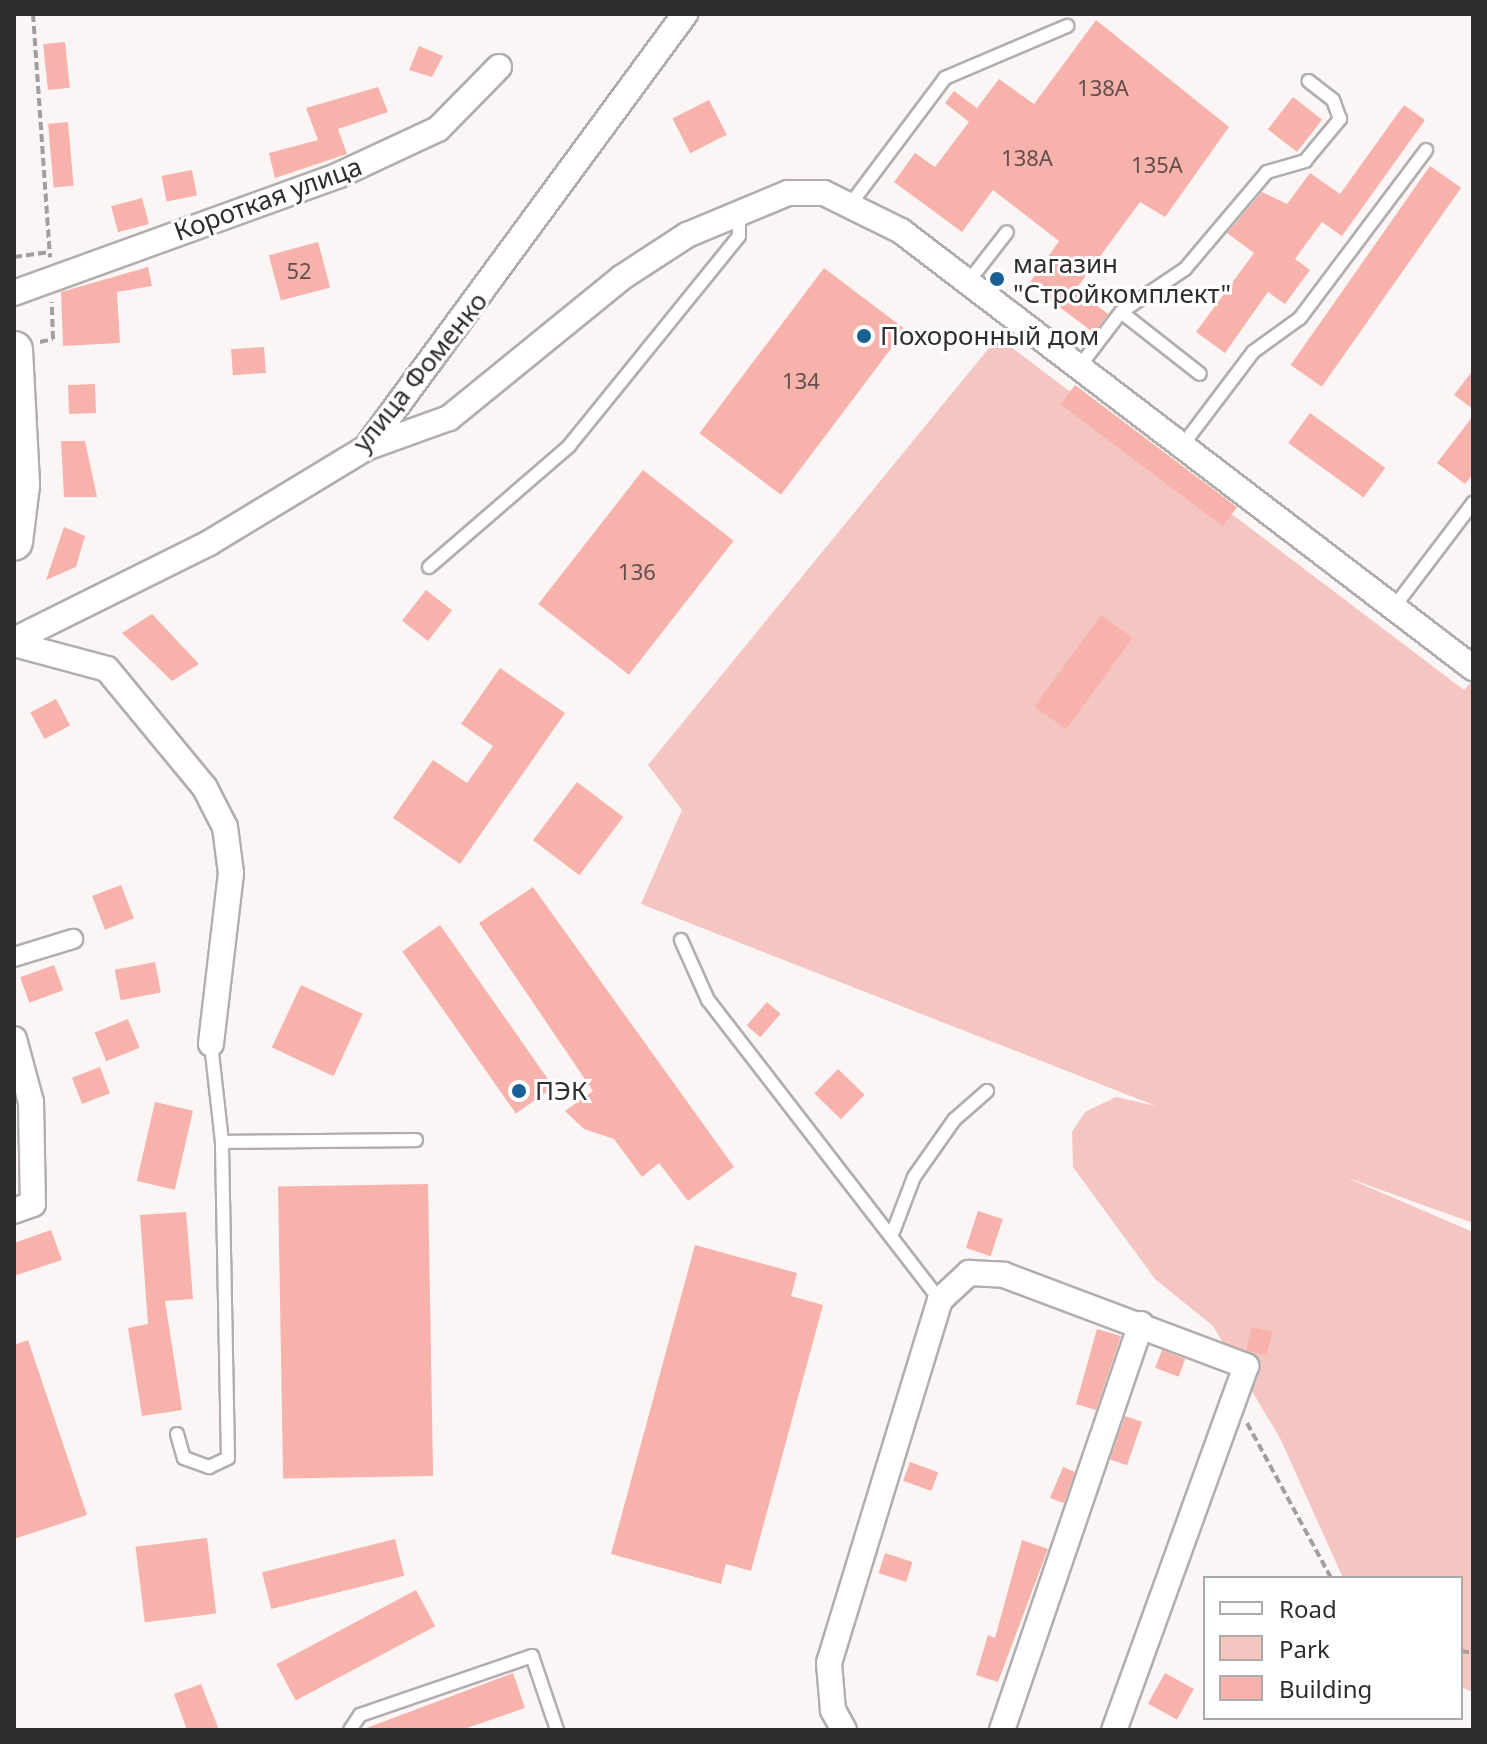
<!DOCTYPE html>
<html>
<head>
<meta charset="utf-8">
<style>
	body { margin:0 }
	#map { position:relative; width:1487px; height:1744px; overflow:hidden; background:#fbf6f5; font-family:"Noto Sans",sans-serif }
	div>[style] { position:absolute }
	.green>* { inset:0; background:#f5c5c1 }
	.building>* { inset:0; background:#f8b2ac; transform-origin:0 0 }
	.path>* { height:4px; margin-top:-2px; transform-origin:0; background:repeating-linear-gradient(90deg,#a29e9d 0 8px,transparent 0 12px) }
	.roads { filter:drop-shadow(2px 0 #b3aeae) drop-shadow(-2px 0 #b3aeae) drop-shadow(0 2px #b3aeae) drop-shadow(0 -2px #b3aeae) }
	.service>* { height:12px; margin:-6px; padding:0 6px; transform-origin:6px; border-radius:6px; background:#fff }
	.pedestrian>* { height:18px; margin:-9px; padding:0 9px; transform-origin:9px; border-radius:9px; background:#fff }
	.minor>* { height:24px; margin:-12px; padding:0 12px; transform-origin:12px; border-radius:12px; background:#fff }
	.secondary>* { height:36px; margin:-18px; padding:0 18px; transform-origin:18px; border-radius:18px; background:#fff }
	.dots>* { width:22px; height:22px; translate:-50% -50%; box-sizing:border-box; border:4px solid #fff; border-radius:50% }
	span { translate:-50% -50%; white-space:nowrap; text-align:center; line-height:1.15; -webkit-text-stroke:6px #fff; paint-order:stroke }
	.number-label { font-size:22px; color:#624f4d }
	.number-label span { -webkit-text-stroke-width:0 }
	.street-label { font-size:26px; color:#302e2d }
	.poi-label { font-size:26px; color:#302e2d }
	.left { translate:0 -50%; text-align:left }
	.frame { position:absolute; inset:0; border:16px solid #302e2d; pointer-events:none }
	.legend { position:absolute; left:1203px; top:1576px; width:260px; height:144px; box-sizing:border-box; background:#fff; border:2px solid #acabab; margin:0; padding:10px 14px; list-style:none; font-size:24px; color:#302e2d }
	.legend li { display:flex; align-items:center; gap:16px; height:40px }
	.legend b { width:40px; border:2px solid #acabab }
</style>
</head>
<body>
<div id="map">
	<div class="green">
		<div style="clip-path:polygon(998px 337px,1464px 690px,1473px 680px,1473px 1223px,1345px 1177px,1473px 1232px,1473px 1692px,1461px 1687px,1461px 1578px,1343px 1578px,1280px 1438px,1213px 1326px,1155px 1279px,1073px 1167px,1072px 1132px,1085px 1112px,1116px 1097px,1156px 1106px,641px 904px,682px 810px,648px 765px)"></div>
	</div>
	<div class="building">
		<div style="clip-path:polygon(1096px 20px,1229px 127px,1165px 217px,1140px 202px,1076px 289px,1108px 314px,1094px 333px,1029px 284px,1059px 241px,993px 190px,962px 232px,894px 182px,915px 153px,935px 167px,969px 122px,945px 103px,954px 91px,977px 108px,999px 79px,1034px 104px)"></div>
		<div style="left:65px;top:42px;width:46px;height:22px;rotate:84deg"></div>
		<div style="clip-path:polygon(419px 46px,443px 56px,432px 77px,409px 70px)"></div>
		<div style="clip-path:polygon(378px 87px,388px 112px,338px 129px,347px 154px,275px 178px,269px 153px,318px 140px,306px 108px)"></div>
		<div style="left:1293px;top:97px;width:37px;height:41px;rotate:38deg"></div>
		<div style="left:709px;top:100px;width:39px;height:41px;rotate:63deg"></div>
		<div style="clip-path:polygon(1404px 105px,1425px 120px,1342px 236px,1322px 222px,1295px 259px,1310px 270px,1285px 304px,1268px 292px,1225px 353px,1196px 332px,1254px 253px,1227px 233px,1262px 192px,1287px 204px,1310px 173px,1340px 194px)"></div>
		<div style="left:68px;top:122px;width:64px;height:20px;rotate:85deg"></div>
		<div style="left:1430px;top:166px;width:38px;height:243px;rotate:35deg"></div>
		<div style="left:192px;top:170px;width:26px;height:31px;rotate:79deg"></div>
		<div style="left:142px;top:198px;width:27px;height:32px;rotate:75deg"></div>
		<div style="left:318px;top:242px;width:47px;height:51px;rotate:75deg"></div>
		<div style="clip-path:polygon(148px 267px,152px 286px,117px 292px,120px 343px,63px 346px,61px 292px)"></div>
		<div style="left:824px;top:268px;width:102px;height:207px;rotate:37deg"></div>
		<div style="left:264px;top:347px;width:26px;height:33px;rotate:86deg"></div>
		<div style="clip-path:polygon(1473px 370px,1473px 409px,1454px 395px)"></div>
		<div style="left:95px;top:384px;width:29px;height:27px;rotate:88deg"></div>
		<div style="left:1075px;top:385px;width:203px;height:24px;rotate:37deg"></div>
		<div style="left:1310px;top:413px;width:93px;height:37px;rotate:36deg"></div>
		<div style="clip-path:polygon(1473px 416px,1473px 474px,1465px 484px,1437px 463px)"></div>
		<div style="clip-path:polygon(61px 441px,85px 441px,97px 497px,64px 497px)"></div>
		<div style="left:643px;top:470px;width:115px;height:170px;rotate:38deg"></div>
		<div style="clip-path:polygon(64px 527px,85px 536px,76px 567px,46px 580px)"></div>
		<div style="left:426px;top:590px;width:33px;height:39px;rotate:38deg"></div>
		<div style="clip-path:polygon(152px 614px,199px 664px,172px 681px,122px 633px)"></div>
		<div style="left:1101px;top:615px;width:39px;height:113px;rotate:36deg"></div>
		<div style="clip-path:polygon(500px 668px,565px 713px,460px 864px,393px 818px,433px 760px,467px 783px,493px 746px,461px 724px)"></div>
		<div style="left:56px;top:699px;width:30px;height:29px;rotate:62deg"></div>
		<div style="left:577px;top:782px;width:58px;height:73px;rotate:37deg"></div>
		<div style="left:121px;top:885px;width:36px;height:31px;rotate:69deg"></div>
		<div style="clip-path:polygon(533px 887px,734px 1167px,688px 1201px,659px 1163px,642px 1177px,614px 1139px,584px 1129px,565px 1111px,593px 1091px,479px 923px)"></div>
		<div style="left:440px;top:925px;width:198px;height:46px;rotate:55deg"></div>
		<div style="left:155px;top:962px;width:31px;height:41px;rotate:79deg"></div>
		<div style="left:54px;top:965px;width:27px;height:36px;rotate:70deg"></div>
		<div style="left:301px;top:985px;width:68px;height:69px;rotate:25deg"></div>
		<div style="left:767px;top:1002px;width:18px;height:31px;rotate:41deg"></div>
		<div style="left:128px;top:1019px;width:31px;height:36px;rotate:68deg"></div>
		<div style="left:100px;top:1067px;width:28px;height:30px;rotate:69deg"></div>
		<div style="left:838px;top:1069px;width:37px;height:34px;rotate:44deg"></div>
		<div style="left:155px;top:1102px;width:39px;height:81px;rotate:13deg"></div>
		<div style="left:428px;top:1184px;width:292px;height:150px;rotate:89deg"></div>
		<div style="left:978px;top:1211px;width:26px;height:39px;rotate:18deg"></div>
		<div style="clip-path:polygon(186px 1212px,193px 1299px,165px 1301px,182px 1410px,142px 1416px,128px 1328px,148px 1324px,140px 1215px)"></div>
		<div style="clip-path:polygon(51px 1230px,62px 1260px,14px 1276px,14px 1243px)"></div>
		<div style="clip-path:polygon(695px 1245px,797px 1273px,791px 1296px,823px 1305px,751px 1571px,726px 1564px,721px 1584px,611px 1554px)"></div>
		<div style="left:1252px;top:1327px;width:21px;height:24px;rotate:14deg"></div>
		<div style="clip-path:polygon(1097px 1329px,1121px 1336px,1096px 1410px,1076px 1404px)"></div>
		<div style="clip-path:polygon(28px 1340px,87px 1515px,14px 1539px,14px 1345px)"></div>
		<div style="left:1162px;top:1350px;width:25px;height:19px;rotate:21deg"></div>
		<div style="left:1125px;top:1416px;width:18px;height:46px;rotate:19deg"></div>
		<div style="left:910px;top:1462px;width:30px;height:20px;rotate:20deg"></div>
		<div style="clip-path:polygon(1063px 1467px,1075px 1472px,1064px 1503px,1050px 1498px)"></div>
		<div style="left:207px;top:1538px;width:76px;height:72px;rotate:83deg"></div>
		<div style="left:395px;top:1539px;width:38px;height:137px;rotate:76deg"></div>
		<div style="clip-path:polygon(1022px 1540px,1048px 1549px,998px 1682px,976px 1675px,988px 1635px,995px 1638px)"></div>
		<div style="left:885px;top:1553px;width:29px;height:21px;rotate:18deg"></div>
		<div style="left:416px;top:1590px;width:41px;height:158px;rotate:62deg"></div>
		<div style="clip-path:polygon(513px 1673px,525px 1708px,461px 1730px,361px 1730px)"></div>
		<div style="left:1165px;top:1673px;width:33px;height:35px;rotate:29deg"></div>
		<div style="clip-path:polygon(201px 1684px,219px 1730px,187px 1730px,174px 1694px)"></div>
	</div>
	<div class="path">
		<div style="left:33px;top:14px;width:244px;rotate:86deg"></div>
		<div style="left:14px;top:257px;width:36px;rotate:-8deg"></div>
		<div style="left:40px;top:342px;width:13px;rotate:-13deg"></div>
		<div style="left:53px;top:339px;width:37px;rotate:-92deg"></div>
		<div style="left:1247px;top:1423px;width:176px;rotate:61.5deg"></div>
		<div style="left:1461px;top:1651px;width:12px;rotate:9deg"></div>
	</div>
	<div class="roads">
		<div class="service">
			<div style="left:852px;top:202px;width:155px;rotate:-53.1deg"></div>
			<div style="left:945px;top:78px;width:133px;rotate:-23.1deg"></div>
			<div style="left:968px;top:282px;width:63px;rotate:-52deg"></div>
			<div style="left:1121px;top:312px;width:100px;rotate:38.1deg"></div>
			<div style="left:1079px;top:367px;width:69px;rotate:-52.6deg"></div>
			<div style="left:1121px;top:312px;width:77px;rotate:-33.9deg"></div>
			<div style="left:1185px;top:269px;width:127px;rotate:-49.8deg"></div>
			<div style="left:1267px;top:172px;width:40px;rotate:-16deg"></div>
			<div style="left:1305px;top:161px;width:55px;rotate:-50.2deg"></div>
			<div style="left:1340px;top:119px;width:20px;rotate:-110deg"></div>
			<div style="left:1333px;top:100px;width:31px;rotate:-142deg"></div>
			<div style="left:1182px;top:446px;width:118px;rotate:-52.9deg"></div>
			<div style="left:1253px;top:352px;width:58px;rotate:-35.9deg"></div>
			<div style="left:1300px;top:318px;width:210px;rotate:-53.1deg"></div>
			<div style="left:429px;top:567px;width:185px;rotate:-40.8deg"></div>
			<div style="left:569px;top:446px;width:270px;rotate:-51deg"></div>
			<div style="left:739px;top:236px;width:24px;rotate:-90deg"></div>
			<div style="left:1394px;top:607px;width:131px;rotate:-52.8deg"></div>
			<div style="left:681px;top:940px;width:66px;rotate:65.8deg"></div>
			<div style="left:708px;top:1000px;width:379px;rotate:52.3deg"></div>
			<div style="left:222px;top:1142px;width:194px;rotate:-0.6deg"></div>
			<div style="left:893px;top:1232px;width:59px;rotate:-69.1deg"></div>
			<div style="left:914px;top:1177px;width:70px;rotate:-54.9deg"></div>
			<div style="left:954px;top:1120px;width:44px;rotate:-41.3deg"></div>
			<div style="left:177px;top:1434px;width:25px;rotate:74deg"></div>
			<div style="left:184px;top:1458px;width:27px;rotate:20deg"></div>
			<div style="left:209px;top:1467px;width:21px;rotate:-25deg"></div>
			<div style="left:228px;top:1458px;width:316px;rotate:-91.1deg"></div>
			<div style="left:222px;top:1142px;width:99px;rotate:-96.4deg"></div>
			<div style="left:350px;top:1730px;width:18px;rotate:-56deg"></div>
			<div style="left:360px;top:1715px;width:182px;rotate:-18.9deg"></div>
			<div style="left:532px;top:1656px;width:78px;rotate:71.3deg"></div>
		</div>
		<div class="pedestrian">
			<div style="left:14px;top:957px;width:62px;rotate:-17deg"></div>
		</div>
		<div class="minor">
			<div style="left:14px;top:293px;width:344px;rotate:-19.9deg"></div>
			<div style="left:337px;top:176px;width:111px;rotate:-25deg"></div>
			<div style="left:438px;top:129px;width:87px;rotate:-45.5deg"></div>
			<div style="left:366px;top:448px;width:88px;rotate:-19.9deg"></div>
			<div style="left:449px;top:418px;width:222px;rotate:-39.1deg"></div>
			<div style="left:621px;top:278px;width:79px;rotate:-33.1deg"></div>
			<div style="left:687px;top:235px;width:109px;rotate:-22.6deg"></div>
			<div style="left:788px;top:193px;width:36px"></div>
			<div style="left:824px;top:193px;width:86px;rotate:26.3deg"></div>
			<div style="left:901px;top:231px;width:720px;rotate:37.38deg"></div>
			<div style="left:14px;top:640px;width:218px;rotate:-26.4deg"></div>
			<div style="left:209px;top:543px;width:184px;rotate:-31.2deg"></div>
			<div style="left:366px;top:448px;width:539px;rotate:-53.68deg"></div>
			<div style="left:14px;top:644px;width:96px;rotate:15deg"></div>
			<div style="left:107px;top:669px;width:154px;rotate:50.5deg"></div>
			<div style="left:205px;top:788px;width:44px;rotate:62.9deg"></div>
			<div style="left:225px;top:827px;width:46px;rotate:82.6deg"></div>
			<div style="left:231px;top:873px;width:172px;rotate:96.7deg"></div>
			<div style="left:14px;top:1039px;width:65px;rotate:74.9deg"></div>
			<div style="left:31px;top:1102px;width:102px;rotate:88.9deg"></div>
			<div style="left:33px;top:1204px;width:20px;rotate:160deg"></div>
			<div style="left:844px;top:1730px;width:23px;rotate:-119deg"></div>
			<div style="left:833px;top:1710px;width:47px;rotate:-94.9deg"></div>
			<div style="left:829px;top:1663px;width:380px;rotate:-73deg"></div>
			<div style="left:940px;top:1300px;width:40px;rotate:-43deg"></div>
			<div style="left:969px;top:1273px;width:35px;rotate:3deg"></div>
			<div style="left:1004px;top:1275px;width:259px;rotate:20.6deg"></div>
			<div style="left:1246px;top:1366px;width:387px;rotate:109.9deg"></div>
			<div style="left:1002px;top:1730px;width:429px;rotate:-71.1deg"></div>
		</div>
		<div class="secondary">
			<div style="left:14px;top:350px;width:135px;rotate:87deg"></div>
			<div style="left:21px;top:485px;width:57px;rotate:97deg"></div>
		</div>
	</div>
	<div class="dots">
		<div style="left:997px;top:279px;background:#1a5f94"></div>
		<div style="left:864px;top:336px;background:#1a5f94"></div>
		<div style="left:519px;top:1091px;background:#1a5f94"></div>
	</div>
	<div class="number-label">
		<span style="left:1103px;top:88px">138А</span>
		<span style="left:1027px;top:158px">138А</span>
		<span style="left:1157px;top:165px">135А</span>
		<span style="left:299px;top:271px">52</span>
		<span style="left:801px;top:381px">134</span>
		<span style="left:637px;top:572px">136</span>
	</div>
	<div class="street-label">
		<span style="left:268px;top:199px;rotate:-20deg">Короткая улица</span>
		<span style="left:420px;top:372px;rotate:-51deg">улица Фоменко</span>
	</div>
	<div class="poi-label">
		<span class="left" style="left:1013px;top:279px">магазин<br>"Стройкомплект"</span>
		<span class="left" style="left:880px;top:336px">Похоронный дом</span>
		<span class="left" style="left:535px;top:1091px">ПЭК</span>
	</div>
	<div class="frame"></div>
	<ul class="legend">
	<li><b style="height:10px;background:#fff"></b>Road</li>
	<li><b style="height:22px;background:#f5c5c1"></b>Park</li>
	<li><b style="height:22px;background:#f8b2ac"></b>Building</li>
	</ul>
</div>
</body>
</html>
